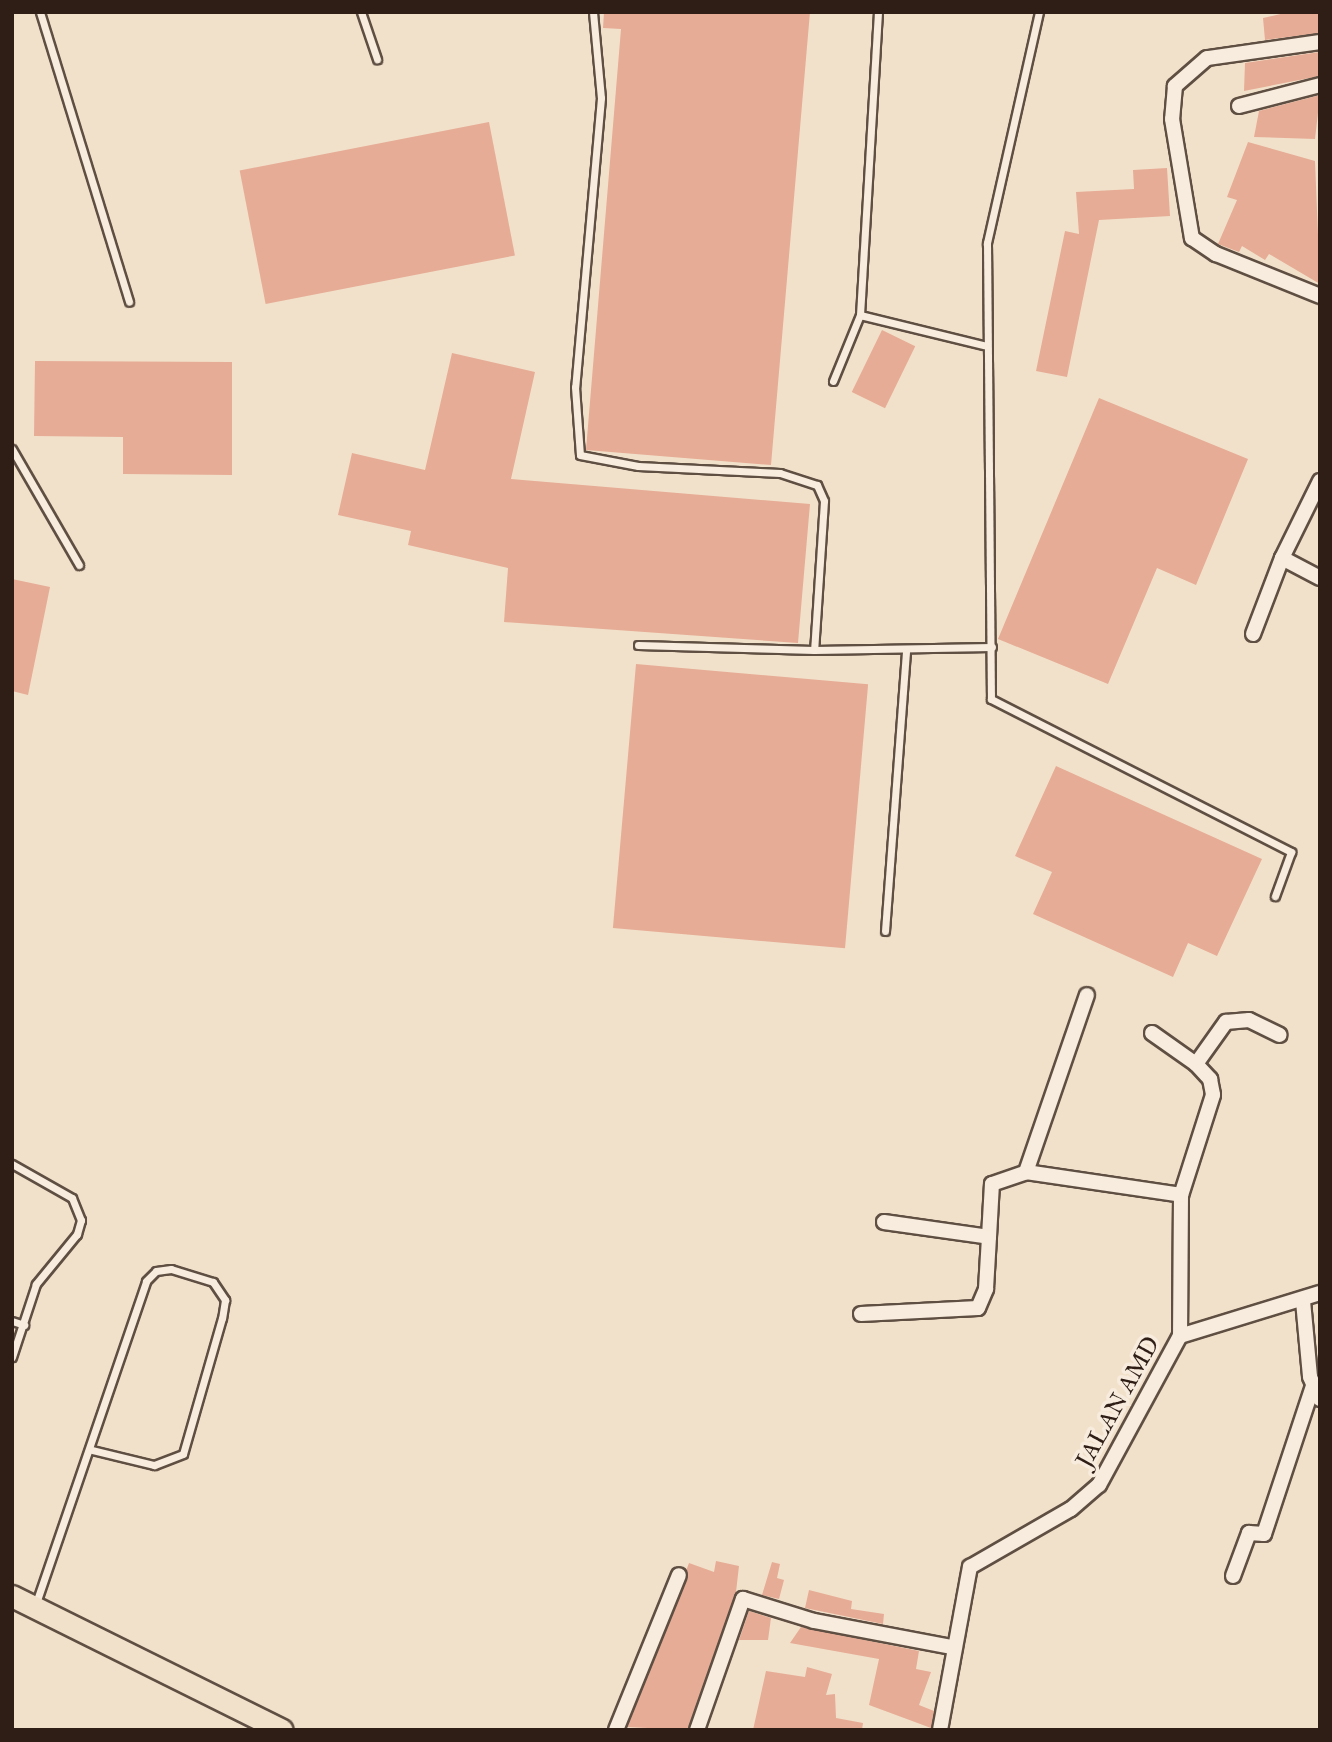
<!DOCTYPE html>
<html>
<head>
<meta charset="utf-8">
<style>
	body { margin:0 }
	#map { position:relative; width:1332px; height:1742px; overflow:hidden; background:#f2e1ca; font-family:"IM FELL Great Primer",serif }
	div>[style] { position:absolute }
	.building>* { inset:0; background:#e6ac96; transform-origin:0 0 }
	.roads { filter:drop-shadow(2px 0 #5f4f43) drop-shadow(-2px 0 #5f4f43) drop-shadow(0 2px #5f4f43) drop-shadow(0 -2px #5f4f43) }
	.lane>* { height:7px; margin:-3.5px; padding:0 3.5px; transform-origin:3.5px; border-radius:3.5px; background:#f7ecdd }
	.street>* { height:14px; margin:-7px; padding:0 7px; transform-origin:7px; border-radius:7px; background:#f7ecdd }
	.primary>* { height:21px; margin:-10.5px; padding:0 10.5px; transform-origin:10.5px; border-radius:10.5px; background:#f2e1ca }
	span { translate:-50% -50%; white-space:nowrap; text-align:center; line-height:1.15; -webkit-text-stroke:7px #f7ecdd; paint-order:stroke }
	.street-label { font-size:24px; color:#2e1e16 }
	.frame { position:absolute; inset:0; border:14px solid #2e1e16; pointer-events:none }
</style>
</head>
<body>
<div id="map">
	<div class="building">
		<div style="clip-path:polygon(604px 12px,810px 12px,771px 465px,586px 450px,621px 29px,603px 28px)"></div>
		<div style="clip-path:polygon(1289px 12px,1320px 12px,1320px 33px,1265px 40px,1263px 18px)"></div>
		<div style="clip-path:polygon(1320px 52px,1320px 76px,1244px 91px,1245px 63px)"></div>
		<div style="clip-path:polygon(1320px 95px,1315px 139px,1254px 137px,1259px 111px)"></div>
		<div style="left:489px;top:122px;width:136px;height:254px;rotate:79deg"></div>
		<div style="clip-path:polygon(1248px 142px,1315px 161px,1320px 284px,1269px 254px,1265px 260px,1242px 246px,1239px 252px,1218px 244px,1237px 200px,1227px 197px)"></div>
		<div style="clip-path:polygon(1167px 168px,1170px 216px,1099px 220px,1067px 377px,1036px 371px,1065px 231px,1079px 234px,1076px 192px,1134px 189px,1133px 170px)"></div>
		<div style="left:882px;top:330px;width:37px;height:69px;rotate:26deg"></div>
		<div style="clip-path:polygon(452px 353px,535px 372px,511px 479px,810px 504px,798px 643px,504px 622px,508px 568px,408px 545px,411px 531px,338px 515px,352px 453px,425px 470px)"></div>
		<div style="clip-path:polygon(35px 361px,232px 362px,232px 475px,123px 474px,123px 437px,34px 436px)"></div>
		<div style="clip-path:polygon(1099px 398px,1248px 459px,1196px 585px,1157px 568px,1108px 684px,998px 639px)"></div>
		<div style="clip-path:polygon(12px 579px,50px 587px,28px 695px,12px 691px)"></div>
		<div style="left:636px;top:664px;width:233px;height:265px;rotate:5deg"></div>
		<div style="clip-path:polygon(1056px 766px,1262px 859px,1217px 956px,1188px 943px,1173px 977px,1033px 914px,1052px 872px,1015px 856px)"></div>
		<div style="clip-path:polygon(716px 1561px,739px 1566px,736px 1592px,688px 1730px,627px 1727px,689px 1563px,714px 1572px)"></div>
		<div style="clip-path:polygon(772px 1562px,780px 1564px,777px 1578px,784px 1580px,779px 1599px,762px 1595px)"></div>
		<div style="clip-path:polygon(809px 1590px,852px 1601px,851px 1609px,884px 1614px,883px 1624px,805px 1608px)"></div>
		<div style="clip-path:polygon(749px 1611px,771px 1618px,768px 1640px,739px 1640px)"></div>
		<div style="clip-path:polygon(801px 1627px,919px 1651px,916px 1669px,931px 1672px,919px 1705px,934px 1711px,931px 1728px,869px 1705px,879px 1659px,790px 1643px)"></div>
		<div style="clip-path:polygon(807px 1667px,832px 1674px,826px 1695px,835px 1694px,836px 1718px,863px 1723px,862px 1730px,753px 1730px,766px 1671px,805px 1677px)"></div>
	</div>
	<div class="roads">
		<div class="lane">
			<div style="left:40px;top:12px;width:303px;rotate:72.9deg"></div>
			<div style="left:361px;top:12px;width:50px;rotate:71.2deg"></div>
			<div style="left:593px;top:12px;width:86px;rotate:84.7deg"></div>
			<div style="left:601px;top:98px;width:290px;rotate:95.1deg"></div>
			<div style="left:575px;top:387px;width:68px;rotate:85.8deg"></div>
			<div style="left:580px;top:455px;width:59px;rotate:10.7deg"></div>
			<div style="left:638px;top:466px;width:142px;rotate:2.8deg"></div>
			<div style="left:780px;top:473px;width:39px;rotate:18deg"></div>
			<div style="left:817px;top:485px;width:17px;rotate:66deg"></div>
			<div style="left:824px;top:501px;width:149px;rotate:93.8deg"></div>
			<div style="left:814px;top:650px;width:178px;rotate:-1deg"></div>
			<div style="left:878px;top:12px;width:304px;rotate:93.4deg"></div>
			<div style="left:860px;top:315px;width:127px;rotate:13.7deg"></div>
			<div style="left:1039px;top:12px;width:237px;rotate:102.7deg"></div>
			<div style="left:987px;top:243px;width:456px;rotate:89.5deg"></div>
			<div style="left:991px;top:699px;width:337px;rotate:27deg"></div>
			<div style="left:1291px;top:852px;width:47px;rotate:110deg"></div>
			<div style="left:833px;top:381px;width:71px;rotate:-67.8deg"></div>
			<div style="left:12px;top:449px;width:134px;rotate:60deg"></div>
			<div style="left:638px;top:645px;width:176px;rotate:1.6deg"></div>
			<div style="left:885px;top:931px;width:280px;rotate:-85.7deg"></div>
			<div style="left:12px;top:1164px;width:69px;rotate:29.5deg"></div>
			<div style="left:72px;top:1198px;width:24px;rotate:68deg"></div>
			<div style="left:81px;top:1220px;width:15px;rotate:106deg"></div>
			<div style="left:77px;top:1234px;width:65px;rotate:129.4deg"></div>
			<div style="left:36px;top:1284px;width:77px;rotate:108.2deg"></div>
			<div style="left:12px;top:1321px;width:13px;rotate:18deg"></div>
			<div style="left:35px;top:1606px;width:343px;rotate:-71.1deg"></div>
			<div style="left:146px;top:1281px;width:14px;rotate:-45deg"></div>
			<div style="left:156px;top:1271px;width:15px;rotate:-8deg"></div>
			<div style="left:171px;top:1269px;width:44px;rotate:17.2deg"></div>
			<div style="left:213px;top:1282px;width:22px;rotate:56deg"></div>
			<div style="left:225px;top:1300px;width:18px;rotate:99deg"></div>
			<div style="left:222px;top:1318px;width:141px;rotate:106deg"></div>
			<div style="left:183px;top:1454px;width:31px;rotate:159deg"></div>
			<div style="left:154px;top:1465px;width:64px;rotate:-166.4deg"></div>
		</div>
		<div class="street">
			<div style="left:1320px;top:42px;width:114px;rotate:171.9deg"></div>
			<div style="left:1207px;top:58px;width:43px;rotate:138.8deg"></div>
			<div style="left:1175px;top:86px;width:33px;rotate:95deg"></div>
			<div style="left:1172px;top:119px;width:121px;rotate:80.5deg"></div>
			<div style="left:1192px;top:238px;width:29px;rotate:34deg"></div>
			<div style="left:1216px;top:254px;width:112px;rotate:22deg"></div>
			<div style="left:1239px;top:106px;width:84px;rotate:-14.5deg"></div>
			<div style="left:1282px;top:558px;width:86px;rotate:-63.7deg"></div>
			<div style="left:1253px;top:634px;width:81px;rotate:-69.1deg"></div>
			<div style="left:1282px;top:558px;width:43px;rotate:27.8deg"></div>
			<div style="left:1152px;top:1033px;width:54px;rotate:35.2deg"></div>
			<div style="left:1196px;top:1064px;width:21px;rotate:47deg"></div>
			<div style="left:1210px;top:1079px;width:16px;rotate:79deg"></div>
			<div style="left:1213px;top:1095px;width:105px;rotate:107.7deg"></div>
			<div style="left:1181px;top:1195px;width:141px;rotate:90.4deg"></div>
			<div style="left:1196px;top:1064px;width:52px;rotate:-54.5deg"></div>
			<div style="left:1226px;top:1022px;width:23px;rotate:-5deg"></div>
			<div style="left:1249px;top:1020px;width:34px;rotate:26deg"></div>
			<div style="left:1026px;top:1172px;width:187px;rotate:-71deg"></div>
			<div style="left:884px;top:1222px;width:106px;rotate:8.1deg"></div>
			<div style="left:989px;top:1237px;width:53px;rotate:-86.8deg"></div>
			<div style="left:992px;top:1184px;width:36px;rotate:-19deg"></div>
			<div style="left:1026px;top:1172px;width:157px;rotate:8.4deg"></div>
			<div style="left:1303px;top:1301px;width:76px;rotate:84.7deg"></div>
			<div style="left:1310px;top:1377px;width:24px;rotate:66deg"></div>
			<div style="left:861px;top:1314px;width:117px;rotate:-2.9deg"></div>
			<div style="left:978px;top:1308px;width:21px;rotate:-67deg"></div>
			<div style="left:986px;top:1289px;width:52px;rotate:-86.7deg"></div>
			<div style="left:1233px;top:1576px;width:46px;rotate:-69.6deg"></div>
			<div style="left:1249px;top:1533px;width:15px;rotate:4deg"></div>
			<div style="left:1264px;top:1534px;width:156px;rotate:-71.7deg"></div>
			<div style="left:616px;top:1730px;width:167px;rotate:-67.9deg"></div>
			<div style="left:697px;top:1730px;width:139px;rotate:-70.7deg"></div>
			<div style="left:743px;top:1599px;width:74px;rotate:17.2deg"></div>
			<div style="left:814px;top:1621px;width:139px;rotate:10.7deg"></div>
			<div style="left:940px;top:1730px;width:166px;rotate:-79.6deg"></div>
			<div style="left:970px;top:1567px;width:116px;rotate:-29.9deg"></div>
			<div style="left:1071px;top:1509px;width:37px;rotate:-41deg"></div>
			<div style="left:1099px;top:1485px;width:170px;rotate:-61.5deg"></div>
			<div style="left:1180px;top:1336px;width:146px;rotate:-17.1deg"></div>
		</div>
		<div class="primary">
			<div style="left:12px;top:1596px;width:301px;rotate:26.4deg"></div>
		</div>
	</div>
	<div class="street-label">
		<span style="left:1118px;top:1402px;rotate:-61deg">JALAN AMD</span>
	</div>
	<div class="frame"></div>
</div>
</body>
</html>
